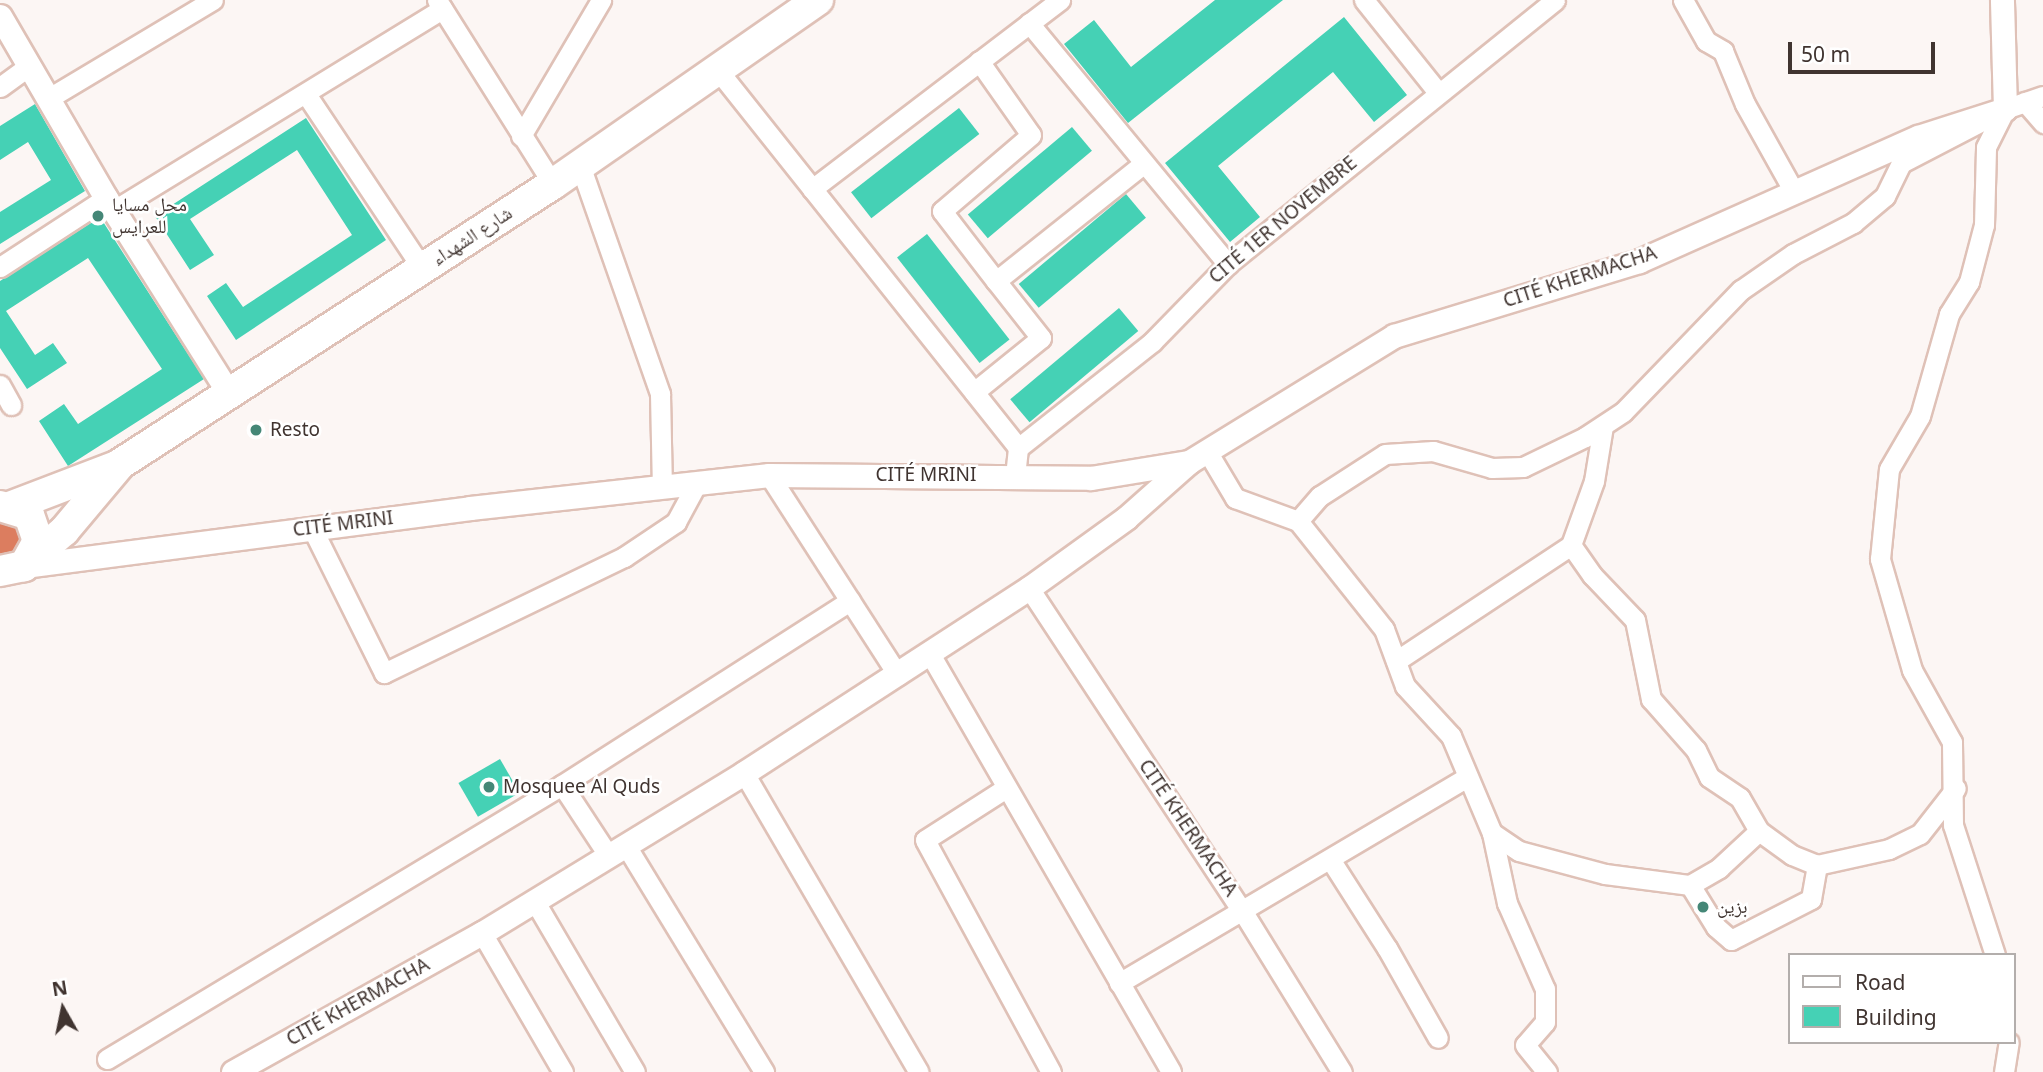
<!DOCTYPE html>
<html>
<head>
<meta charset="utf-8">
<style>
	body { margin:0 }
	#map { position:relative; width:2043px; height:1072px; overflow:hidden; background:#fcf6f4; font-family:"Noto Sans","Noto Naskh Arabic",sans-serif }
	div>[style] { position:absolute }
	.water>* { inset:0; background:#dc7d5f }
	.building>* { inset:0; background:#45d1b5; transform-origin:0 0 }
	.roads { filter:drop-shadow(2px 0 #dfc1b7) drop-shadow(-2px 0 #dfc1b7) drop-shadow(0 2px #dfc1b7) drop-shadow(0 -2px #dfc1b7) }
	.minor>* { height:19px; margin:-9.5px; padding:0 9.5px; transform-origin:9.5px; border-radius:9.5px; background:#fff }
	.tertiary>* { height:23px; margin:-11.5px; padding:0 11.5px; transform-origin:11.5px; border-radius:11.5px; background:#fff }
	.primary>* { height:30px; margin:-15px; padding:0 15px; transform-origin:15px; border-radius:15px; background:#fff }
	.dots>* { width:19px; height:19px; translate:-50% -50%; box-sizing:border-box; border:4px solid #fff; border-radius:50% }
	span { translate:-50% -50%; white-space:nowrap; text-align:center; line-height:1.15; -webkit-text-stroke:5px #fff; paint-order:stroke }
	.poi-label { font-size:19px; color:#403430 }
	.left { translate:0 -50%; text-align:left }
	.street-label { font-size:19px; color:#403430 }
	.legend { position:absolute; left:1788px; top:953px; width:228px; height:91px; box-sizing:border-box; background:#fff; border:2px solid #b3aeac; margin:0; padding:9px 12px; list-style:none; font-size:21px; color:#403430 }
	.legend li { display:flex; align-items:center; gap:14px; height:35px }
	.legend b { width:35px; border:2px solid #b3aeac }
	.north { position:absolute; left:28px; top:974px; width:70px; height:70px; -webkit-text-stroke:5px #fff; paint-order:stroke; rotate:351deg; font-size:19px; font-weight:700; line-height:28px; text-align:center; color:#403430 }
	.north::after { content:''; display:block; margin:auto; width:24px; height:32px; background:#403430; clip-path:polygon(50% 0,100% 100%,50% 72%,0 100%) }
	.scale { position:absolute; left:1788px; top:42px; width:147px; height:32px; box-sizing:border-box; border:4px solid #403430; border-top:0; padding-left:9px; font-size:21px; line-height:24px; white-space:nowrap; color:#403430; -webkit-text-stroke:5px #fff; paint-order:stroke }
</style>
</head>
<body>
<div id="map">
	<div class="water">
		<div style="clip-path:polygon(7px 518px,24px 532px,19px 553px,0 558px,0 519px)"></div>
	</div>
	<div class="building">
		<div style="clip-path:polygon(1215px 0,1283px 0,1128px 123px,1064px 44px,1094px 20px,1131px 67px)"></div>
		<div style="clip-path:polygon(1344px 17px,1407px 95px,1374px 122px,1333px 72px,1218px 166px,1260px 217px,1230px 242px,1165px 163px)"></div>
		<div style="clip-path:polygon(35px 104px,85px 191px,0 244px,0 212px,51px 180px,28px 142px,0 160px,0 126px)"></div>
		<div style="left:959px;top:108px;width:33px;height:137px;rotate:52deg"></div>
		<div style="clip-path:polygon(306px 118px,386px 240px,236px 340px,207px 296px,226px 283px,243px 307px,352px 235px,297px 150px,190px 219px,214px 255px,190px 270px,155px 216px)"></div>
		<div style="left:1072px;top:127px;width:31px;height:136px;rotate:50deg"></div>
		<div style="left:1126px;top:194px;width:31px;height:140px;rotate:50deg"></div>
		<div style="clip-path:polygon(100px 217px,204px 379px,68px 466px,39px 421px,64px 404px,78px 424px,162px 369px,88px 258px,6px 311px,35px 355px,53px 343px,67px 363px,27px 389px,0 348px,0 281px)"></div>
		<div style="left:927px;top:234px;width:134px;height:38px;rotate:52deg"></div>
		<div style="left:1119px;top:308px;width:30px;height:142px;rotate:50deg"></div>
		<div style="left:500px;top:759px;width:39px;height:48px;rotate:60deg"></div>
	</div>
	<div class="roads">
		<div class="minor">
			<div style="left:437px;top:0;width:218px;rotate:57.8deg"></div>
			<div style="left:1364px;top:0;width:117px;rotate:51.3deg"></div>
			<div style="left:1683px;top:0;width:47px;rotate:60.7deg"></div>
			<div style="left:1706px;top:41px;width:20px;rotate:30deg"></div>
			<div style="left:1723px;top:51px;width:57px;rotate:67.5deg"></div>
			<div style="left:1745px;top:104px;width:98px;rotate:60.8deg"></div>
			<div style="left:1029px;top:23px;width:313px;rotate:50.5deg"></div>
			<div style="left:979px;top:61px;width:90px;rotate:54.9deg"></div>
			<div style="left:1031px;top:135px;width:117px;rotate:139.5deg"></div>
			<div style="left:942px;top:211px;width:88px;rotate:52.4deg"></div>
			<div style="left:717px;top:69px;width:484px;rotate:51.5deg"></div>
			<div style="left:1018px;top:448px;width:28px;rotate:96deg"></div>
			<div style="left:0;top:87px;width:34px;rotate:-36deg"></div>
			<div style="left:306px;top:94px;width:209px;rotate:56.3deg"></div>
			<div style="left:49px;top:98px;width:191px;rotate:-30.9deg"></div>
			<div style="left:2025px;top:102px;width:28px;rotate:49deg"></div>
			<div style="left:521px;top:136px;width:158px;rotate:-59.5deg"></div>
			<div style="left:580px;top:165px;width:243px;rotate:70.7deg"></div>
			<div style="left:660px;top:394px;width:92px;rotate:88.8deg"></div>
			<div style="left:812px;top:189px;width:312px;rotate:-37.3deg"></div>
			<div style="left:114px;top:210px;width:385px;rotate:-31.5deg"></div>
			<div style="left:0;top:267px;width:126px;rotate:-33.1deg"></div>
			<div style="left:0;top:385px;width:23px;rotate:61deg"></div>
			<div style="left:974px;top:392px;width:86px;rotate:-38.9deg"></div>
			<div style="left:1041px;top:338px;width:73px;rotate:-128.3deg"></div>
			<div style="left:996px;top:281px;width:188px;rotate:-38.5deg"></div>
			<div style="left:1018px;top:448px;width:171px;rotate:-38.3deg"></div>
			<div style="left:1152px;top:342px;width:109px;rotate:-45.7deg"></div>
			<div style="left:1228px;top:264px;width:420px;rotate:-38.9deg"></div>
			<div style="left:1207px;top:451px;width:55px;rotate:59.2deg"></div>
			<div style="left:1235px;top:498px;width:67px;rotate:20.1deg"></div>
			<div style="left:1298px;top:521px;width:138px;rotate:51.5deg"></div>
			<div style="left:1384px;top:629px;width:61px;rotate:69.8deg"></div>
			<div style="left:1405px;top:686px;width:68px;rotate:47.4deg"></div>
			<div style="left:1451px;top:736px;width:105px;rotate:67.1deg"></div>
			<div style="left:1492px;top:833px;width:72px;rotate:77.9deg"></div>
			<div style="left:1507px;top:903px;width:94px;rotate:66.2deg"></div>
			<div style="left:1545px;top:989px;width:33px;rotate:90deg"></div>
			<div style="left:1545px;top:1022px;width:30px;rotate:131deg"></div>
			<div style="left:1525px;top:1045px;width:35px;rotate:51deg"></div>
			<div style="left:769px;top:475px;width:238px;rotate:57.2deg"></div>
			<div style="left:1298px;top:521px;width:33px;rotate:-49deg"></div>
			<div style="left:1320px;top:496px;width:77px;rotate:-32.9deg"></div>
			<div style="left:1385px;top:454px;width:48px;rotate:-3.6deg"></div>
			<div style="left:1433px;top:451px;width:61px;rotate:16.1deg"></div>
			<div style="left:1492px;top:468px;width:31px;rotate:-2deg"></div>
			<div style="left:1523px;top:467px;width:69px;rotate:-25.8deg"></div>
			<div style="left:1585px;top:437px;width:45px;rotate:-33.3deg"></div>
			<div style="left:1623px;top:412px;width:170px;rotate:-46deg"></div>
			<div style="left:1741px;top:290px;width:63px;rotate:-34.7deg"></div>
			<div style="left:1793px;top:254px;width:68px;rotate:-27.3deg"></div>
			<div style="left:1853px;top:223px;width:42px;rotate:-40.2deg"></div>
			<div style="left:1885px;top:196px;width:37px;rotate:-64deg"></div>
			<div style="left:1901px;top:163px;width:117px;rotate:-27.4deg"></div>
			<div style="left:2005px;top:109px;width:40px;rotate:-18.9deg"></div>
			<div style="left:312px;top:528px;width:162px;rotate:63.6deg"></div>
			<div style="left:384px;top:673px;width:267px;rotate:-25.8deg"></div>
			<div style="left:624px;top:557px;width:63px;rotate:-33.9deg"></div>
			<div style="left:676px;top:522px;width:44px;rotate:-61.7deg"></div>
			<div style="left:1571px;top:545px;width:37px;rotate:55deg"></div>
			<div style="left:1592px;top:575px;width:62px;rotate:46.3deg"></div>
			<div style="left:1635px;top:620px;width:81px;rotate:78.6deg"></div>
			<div style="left:1651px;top:699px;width:68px;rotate:48.6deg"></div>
			<div style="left:1696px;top:750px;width:30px;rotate:64deg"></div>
			<div style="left:1709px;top:777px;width:37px;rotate:34deg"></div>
			<div style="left:1740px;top:798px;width:38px;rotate:60deg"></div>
			<div style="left:1759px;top:831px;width:41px;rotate:36deg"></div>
			<div style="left:1792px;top:855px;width:27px;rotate:22deg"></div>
			<div style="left:1029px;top:588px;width:388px;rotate:56.6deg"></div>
			<div style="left:1243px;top:912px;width:188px;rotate:58.3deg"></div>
			<div style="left:930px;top:654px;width:482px;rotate:60deg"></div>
			<div style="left:1396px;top:661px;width:210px;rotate:-33.5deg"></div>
			<div style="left:1571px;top:545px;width:68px;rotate:-70.2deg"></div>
			<div style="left:1594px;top:481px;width:56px;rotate:-80.7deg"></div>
			<div style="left:744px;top:773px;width:346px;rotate:59.7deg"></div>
			<div style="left:562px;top:785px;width:84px;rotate:56.7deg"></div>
			<div style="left:1006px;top:788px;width:96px;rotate:147.3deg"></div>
			<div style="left:925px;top:840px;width:264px;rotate:61.5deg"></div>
			<div style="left:1492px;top:833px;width:32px;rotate:34deg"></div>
			<div style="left:1519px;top:851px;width:89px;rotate:15deg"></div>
			<div style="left:1605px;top:874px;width:86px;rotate:7.4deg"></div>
			<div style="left:1690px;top:885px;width:34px;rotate:-30deg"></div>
			<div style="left:1719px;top:868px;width:54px;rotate:-42.8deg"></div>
			<div style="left:625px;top:844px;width:267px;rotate:58.6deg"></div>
			<div style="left:1330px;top:859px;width:106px;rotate:57.4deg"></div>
			<div style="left:1387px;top:948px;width:103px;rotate:60.5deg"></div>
			<div style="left:1690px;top:885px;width:49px;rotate:58.2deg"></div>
			<div style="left:1716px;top:927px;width:20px;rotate:41deg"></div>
			<div style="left:1731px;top:940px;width:90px;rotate:-27.1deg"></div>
			<div style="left:1811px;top:899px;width:35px;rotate:-80deg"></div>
			<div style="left:1817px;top:865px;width:74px;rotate:-12.5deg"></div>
			<div style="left:1889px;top:849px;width:34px;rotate:-26deg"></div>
			<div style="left:1920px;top:834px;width:58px;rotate:-52deg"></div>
			<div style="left:534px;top:900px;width:199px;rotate:59.6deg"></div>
			<div style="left:482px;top:933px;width:161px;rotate:59.8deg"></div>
			<div style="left:1995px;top:955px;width:137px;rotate:-107.9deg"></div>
			<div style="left:1953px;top:825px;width:83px;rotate:-90.7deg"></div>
			<div style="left:1952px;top:742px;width:82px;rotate:-119.1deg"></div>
			<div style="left:1912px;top:670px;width:116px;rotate:-106.1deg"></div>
			<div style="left:1880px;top:559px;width:90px;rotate:-84.3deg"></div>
			<div style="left:1889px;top:469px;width:61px;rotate:-59.7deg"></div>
			<div style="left:1920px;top:416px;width:106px;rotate:-74.1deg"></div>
			<div style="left:1949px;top:314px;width:38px;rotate:-58deg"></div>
			<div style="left:1969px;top:282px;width:59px;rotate:-75.3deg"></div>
			<div style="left:1984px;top:225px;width:78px;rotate:-88.5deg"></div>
			<div style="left:1986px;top:147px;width:42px;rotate:-63.4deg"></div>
			<div style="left:1119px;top:983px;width:405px;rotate:-30.6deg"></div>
			<div style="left:107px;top:1059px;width:531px;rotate:-31.06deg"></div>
			<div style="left:562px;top:785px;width:342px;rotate:-32.6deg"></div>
			<div style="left:2004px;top:1072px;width:30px;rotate:-81deg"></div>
		</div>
		<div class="tertiary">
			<div style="left:0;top:16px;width:211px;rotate:59.8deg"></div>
			<div style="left:106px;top:198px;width:229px;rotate:57.8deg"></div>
			<div style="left:24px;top:566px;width:450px;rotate:-7.4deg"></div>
			<div style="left:470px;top:508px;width:301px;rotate:-6.3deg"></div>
			<div style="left:769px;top:475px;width:322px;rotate:0.5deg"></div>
			<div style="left:1091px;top:478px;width:99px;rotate:-9.3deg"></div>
			<div style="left:233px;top:1072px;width:285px;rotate:-29.2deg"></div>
			<div style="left:482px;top:933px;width:307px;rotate:-31.4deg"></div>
			<div style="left:744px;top:773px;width:340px;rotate:-33deg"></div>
			<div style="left:1029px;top:588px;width:120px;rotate:-35.8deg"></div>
			<div style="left:1126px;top:518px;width:84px;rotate:-41.6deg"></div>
			<div style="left:1189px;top:462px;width:241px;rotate:-31.6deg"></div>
			<div style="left:1394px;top:336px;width:256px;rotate:-17deg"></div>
			<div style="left:1639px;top:261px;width:305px;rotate:-24deg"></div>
			<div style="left:1918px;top:137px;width:91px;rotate:-17.8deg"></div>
			<div style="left:2005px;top:109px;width:109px;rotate:-91.6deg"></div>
		</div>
		<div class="primary">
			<div style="left:0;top:506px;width:30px;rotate:17deg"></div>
			<div style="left:29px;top:515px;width:28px;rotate:71deg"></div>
			<div style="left:38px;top:541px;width:29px;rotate:119deg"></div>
			<div style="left:24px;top:566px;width:25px;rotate:168deg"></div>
			<div style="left:12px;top:506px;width:112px;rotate:-20.9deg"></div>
			<div style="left:32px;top:558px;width:42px;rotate:-40.2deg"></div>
			<div style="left:64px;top:531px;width:87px;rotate:-50.1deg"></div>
			<div style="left:120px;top:464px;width:516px;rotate:-32.89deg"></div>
			<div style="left:553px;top:184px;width:323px;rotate:-34.8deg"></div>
		</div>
	</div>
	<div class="dots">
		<div style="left:98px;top:216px;background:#458777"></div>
		<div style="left:256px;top:430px;background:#458777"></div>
		<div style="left:489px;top:787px;background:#458777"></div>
		<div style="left:1703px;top:907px;background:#458777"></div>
	</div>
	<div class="poi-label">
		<span class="left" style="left:112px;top:216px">محل مسايا<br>للعرايس</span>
		<span class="left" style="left:270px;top:430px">Resto</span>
		<span class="left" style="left:503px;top:787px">Mosquee Al Quds</span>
		<span class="left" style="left:1717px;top:907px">بزين</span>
	</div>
	<div class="street-label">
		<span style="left:1283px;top:220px;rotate:-40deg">CITÉ 1ER NOVEMBRE</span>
		<span style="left:472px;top:236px;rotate:-33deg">شارع الشهداء</span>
		<span style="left:1580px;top:277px;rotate:-18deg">CITÉ KHERMACHA</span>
		<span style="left:926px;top:475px">CITÉ MRINI</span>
		<span style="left:343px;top:524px;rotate:-7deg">CITÉ MRINI</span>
		<span style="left:1188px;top:828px;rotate:56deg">CITÉ KHERMACHA</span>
		<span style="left:358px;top:1002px;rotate:-29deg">CITÉ KHERMACHA</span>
	</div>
	<ul class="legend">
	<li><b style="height:9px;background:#fff"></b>Road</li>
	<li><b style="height:19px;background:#45d1b5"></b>Building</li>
	</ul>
	<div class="north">N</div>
	<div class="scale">50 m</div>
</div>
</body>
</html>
